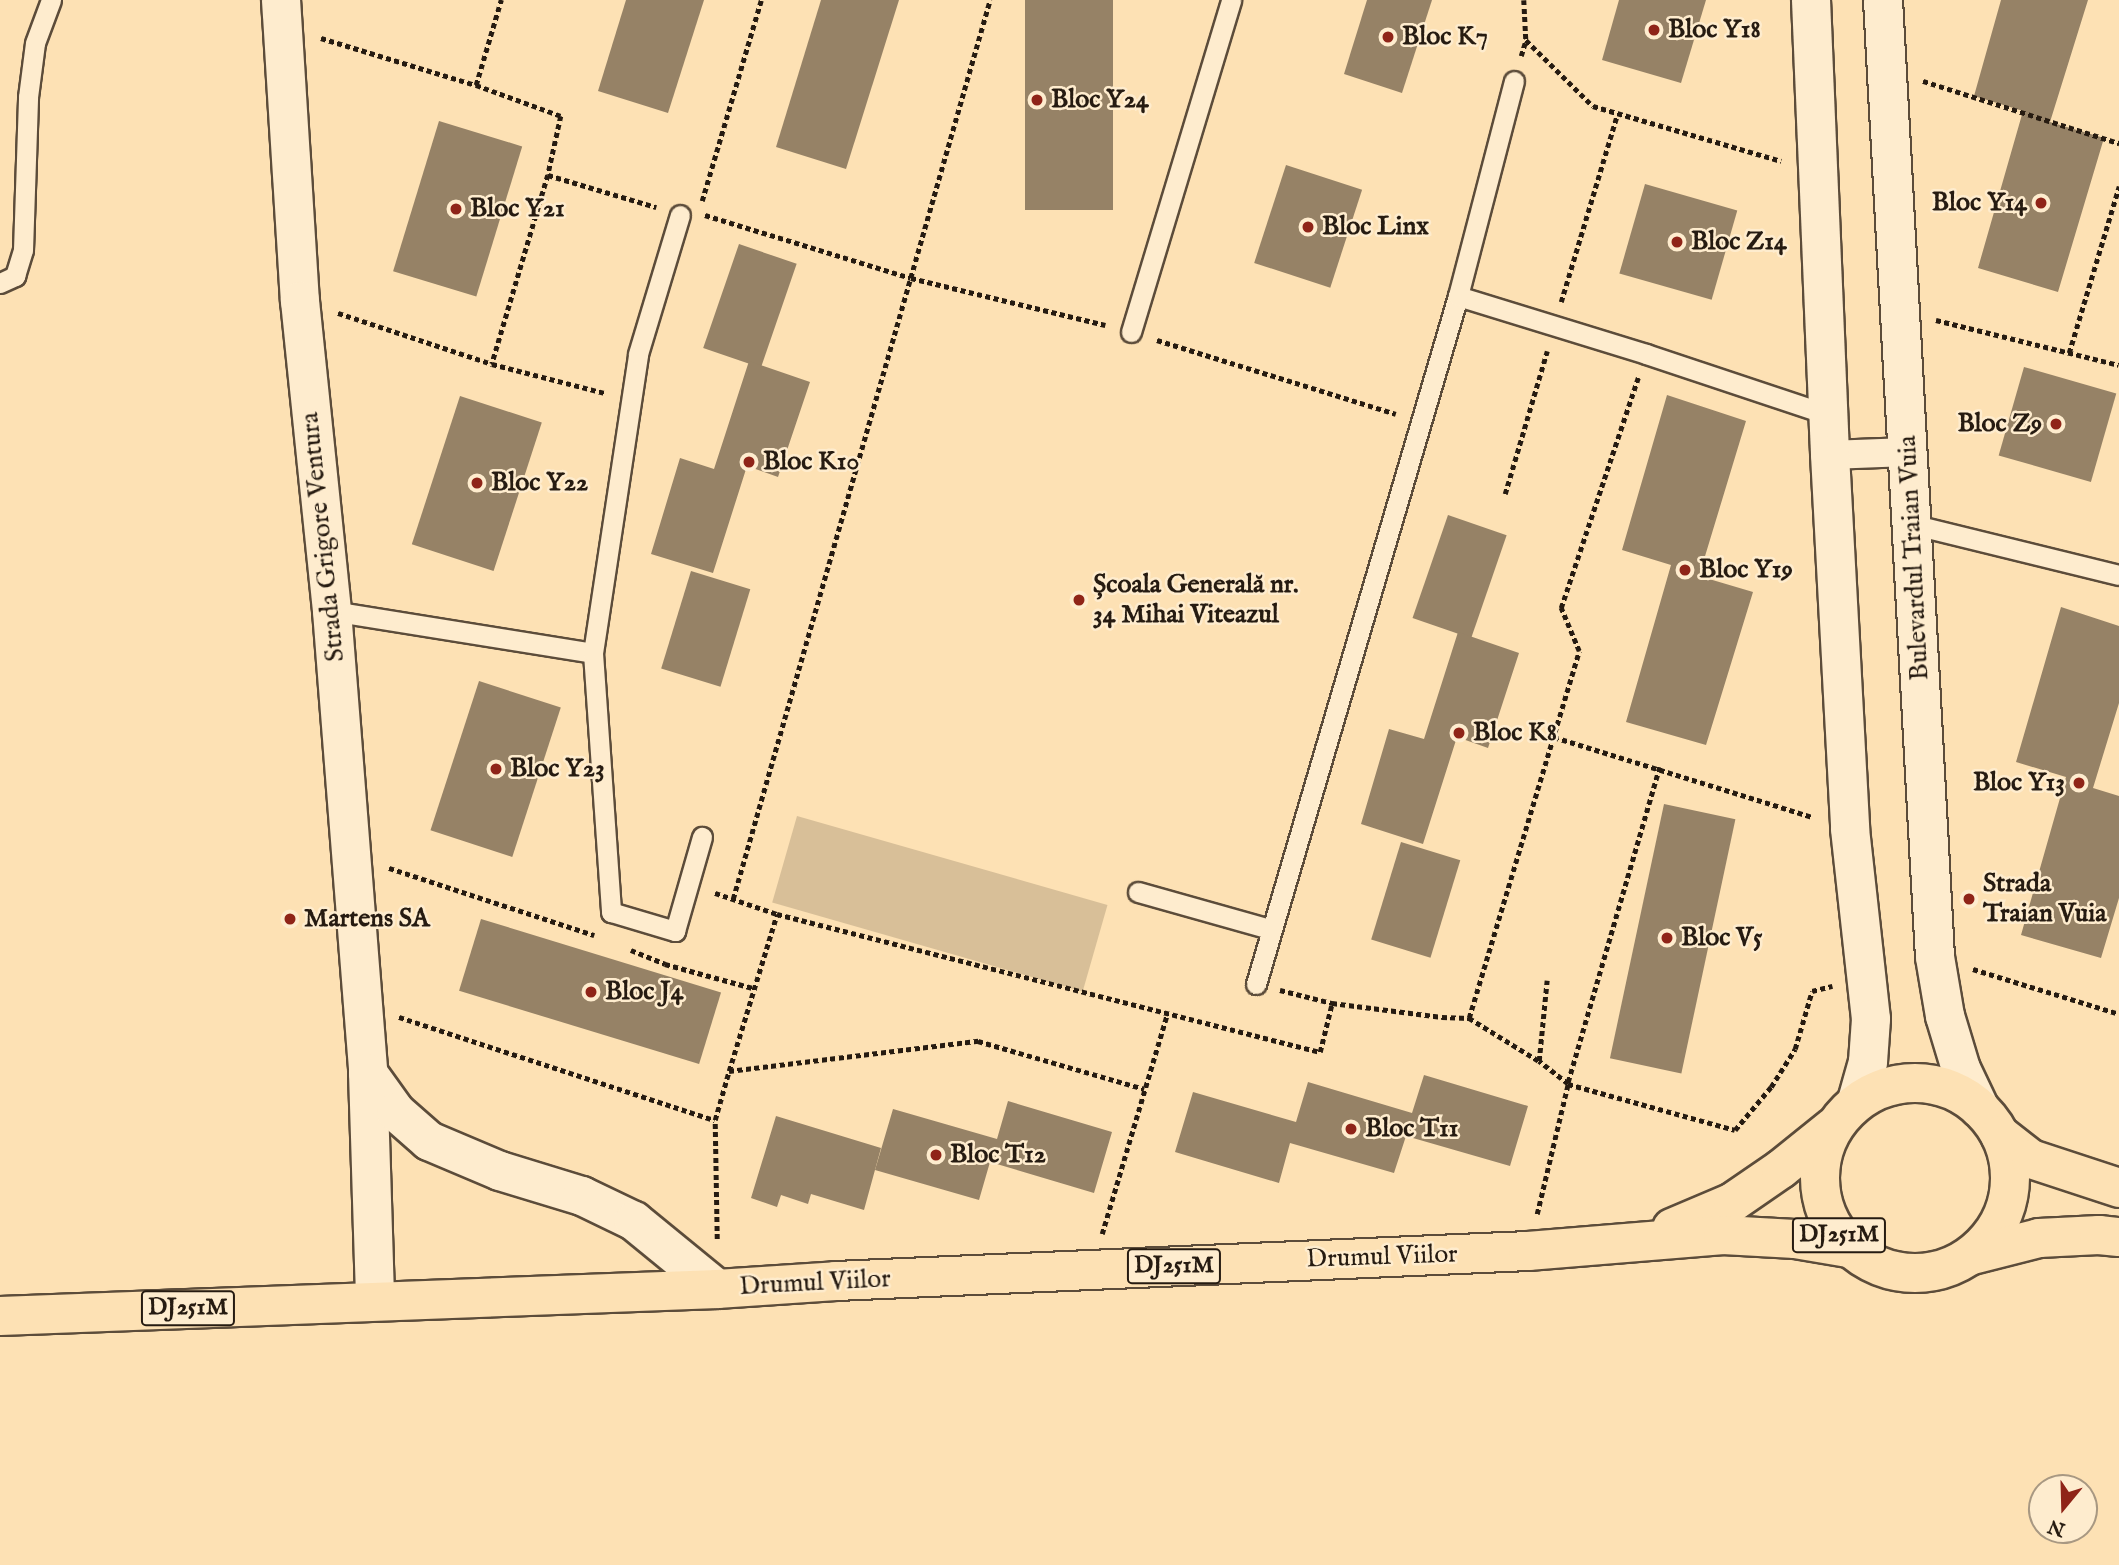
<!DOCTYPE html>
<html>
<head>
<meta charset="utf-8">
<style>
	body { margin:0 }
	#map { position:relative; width:2119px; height:1565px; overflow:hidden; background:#fde1b4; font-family:"IM FELL English",serif }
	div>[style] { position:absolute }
	.green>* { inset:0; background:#d8bf98; transform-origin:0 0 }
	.building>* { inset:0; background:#968266; transform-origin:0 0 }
	.path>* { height:4.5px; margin-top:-2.25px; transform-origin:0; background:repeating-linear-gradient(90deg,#261b11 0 5px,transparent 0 8.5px) }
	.roads { filter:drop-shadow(2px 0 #5c4c3a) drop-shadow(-2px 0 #5c4c3a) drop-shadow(0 2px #5c4c3a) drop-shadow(0 -2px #5c4c3a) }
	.service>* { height:19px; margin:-9.5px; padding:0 9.5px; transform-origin:9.5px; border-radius:9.5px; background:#feecce }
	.pedestrian>* { height:28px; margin:-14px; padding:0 14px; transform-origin:14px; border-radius:14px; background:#feecce }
	.tertiary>* { height:38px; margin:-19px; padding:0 19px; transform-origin:19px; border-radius:19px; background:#feecce }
	.secondary>* { height:38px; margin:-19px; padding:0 19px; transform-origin:19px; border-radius:19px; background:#feecce }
	.trunk>* { height:38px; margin:-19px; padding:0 19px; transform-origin:19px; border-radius:19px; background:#fde1b4 }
	.trunk>.ring { margin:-19px; padding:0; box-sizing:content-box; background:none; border:38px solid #fde1b4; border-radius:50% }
	.dots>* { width:19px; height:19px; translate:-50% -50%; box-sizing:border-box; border:4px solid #feecce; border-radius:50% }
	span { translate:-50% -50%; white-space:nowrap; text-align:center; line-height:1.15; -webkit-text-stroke:5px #feecce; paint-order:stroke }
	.shield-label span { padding:2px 5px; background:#feecce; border:2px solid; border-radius:5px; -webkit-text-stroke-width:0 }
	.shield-label { font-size:24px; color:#261b11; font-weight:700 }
	.poi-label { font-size:26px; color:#261b11; font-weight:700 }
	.left { translate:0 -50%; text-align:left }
	.right { translate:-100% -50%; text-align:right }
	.street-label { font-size:26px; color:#261b11 }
	.north { position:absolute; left:2028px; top:1474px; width:70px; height:70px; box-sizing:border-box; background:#feecce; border:2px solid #a89882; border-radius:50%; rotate:199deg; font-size:19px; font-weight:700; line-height:28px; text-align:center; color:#261b11 }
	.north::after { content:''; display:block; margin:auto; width:24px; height:32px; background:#8f2418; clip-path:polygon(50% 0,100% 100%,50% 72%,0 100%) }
</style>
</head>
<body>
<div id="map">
	<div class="green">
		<div style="left:797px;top:816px;width:323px;height:90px;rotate:16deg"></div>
	</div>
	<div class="building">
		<div style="clip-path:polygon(626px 0,704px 0,668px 113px,598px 91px)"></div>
		<div style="clip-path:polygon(821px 0,899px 0,846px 169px,776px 147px)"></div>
		<div style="left:1025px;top:0;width:88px;height:210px"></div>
		<div style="clip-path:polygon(1367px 0,1432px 0,1402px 93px,1344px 74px)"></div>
		<div style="clip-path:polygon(1619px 0,1706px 0,1681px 83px,1602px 60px)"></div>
		<div style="clip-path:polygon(2001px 0,2088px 0,2050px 122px,2104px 138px,2058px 292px,1978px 268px,2023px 111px,1974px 96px)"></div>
		<div style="left:439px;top:121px;width:87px;height:157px;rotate:17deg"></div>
		<div style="left:1286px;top:165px;width:80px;height:103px;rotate:18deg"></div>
		<div style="left:1645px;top:184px;width:96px;height:93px;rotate:16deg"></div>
		<div style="left:739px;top:244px;width:61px;height:110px;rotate:19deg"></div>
		<div style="clip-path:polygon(749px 361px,810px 382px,778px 477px,747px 466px,713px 573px,651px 554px,680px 458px,714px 469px)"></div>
		<div style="left:2024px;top:367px;width:96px;height:92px;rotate:16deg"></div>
		<div style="clip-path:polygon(1667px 395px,1746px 421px,1699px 576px,1753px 592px,1706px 745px,1626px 722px,1671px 565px,1622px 550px)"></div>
		<div style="left:460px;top:396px;width:86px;height:156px;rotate:18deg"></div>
		<div style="left:1448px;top:515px;width:62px;height:109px;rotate:19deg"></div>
		<div style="left:691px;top:571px;width:62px;height:102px;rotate:17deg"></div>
		<div style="clip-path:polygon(2061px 607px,2119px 626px,2119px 703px,2093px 788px,2119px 796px,2119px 898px,2101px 958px,2021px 935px,2066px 777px,2016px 762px)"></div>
		<div style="clip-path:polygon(1458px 632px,1519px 653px,1488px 748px,1457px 737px,1423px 844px,1361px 824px,1389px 729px,1424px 739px)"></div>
		<div style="left:479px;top:681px;width:86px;height:157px;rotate:18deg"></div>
		<div style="left:1664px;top:804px;width:73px;height:260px;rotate:12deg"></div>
		<div style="left:1401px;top:842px;width:62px;height:102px;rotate:17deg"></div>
		<div style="left:481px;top:919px;width:251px;height:75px;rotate:17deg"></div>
		<div style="clip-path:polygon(1424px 1075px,1528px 1106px,1510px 1166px,1406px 1136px,1394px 1173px,1290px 1143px,1279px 1183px,1175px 1152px,1193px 1092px,1296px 1122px,1308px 1082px,1412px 1113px)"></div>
		<div style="clip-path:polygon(1008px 1101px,1112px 1132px,1094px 1193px,990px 1162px,979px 1200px,875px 1170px,893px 1109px,997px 1139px)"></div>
		<div style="clip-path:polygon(776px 1116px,881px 1148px,864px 1210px,811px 1194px,808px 1204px,781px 1195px,777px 1207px,751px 1198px)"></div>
	</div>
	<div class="path">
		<div style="left:1524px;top:0;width:40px;rotate:87.1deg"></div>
		<div style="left:1526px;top:40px;width:94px;rotate:44.6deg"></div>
		<div style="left:1593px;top:106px;width:196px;rotate:16.3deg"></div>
		<div style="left:321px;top:38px;width:162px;rotate:16.9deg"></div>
		<div style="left:476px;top:85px;width:90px;rotate:20deg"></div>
		<div style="left:561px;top:116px;width:60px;rotate:102.4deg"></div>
		<div style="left:548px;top:175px;width:197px;rotate:106.5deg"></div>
		<div style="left:1521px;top:56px;width:17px;rotate:-73deg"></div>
		<div style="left:1923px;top:81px;width:206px;rotate:17.6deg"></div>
		<div style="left:476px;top:85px;width:89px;rotate:-73.6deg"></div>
		<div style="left:548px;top:175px;width:113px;rotate:16.5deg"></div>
		<div style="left:702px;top:201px;width:209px;rotate:-73.6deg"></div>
		<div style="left:705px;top:215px;width:215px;rotate:17deg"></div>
		<div style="left:911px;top:278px;width:200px;rotate:13.6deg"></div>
		<div style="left:1561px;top:302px;width:195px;rotate:-73.3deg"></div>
		<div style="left:338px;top:313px;width:162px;rotate:18.3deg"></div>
		<div style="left:492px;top:364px;width:117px;rotate:14.4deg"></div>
		<div style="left:1936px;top:320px;width:188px;rotate:13.8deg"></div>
		<div style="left:1157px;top:340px;width:250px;rotate:17.2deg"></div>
		<div style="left:2069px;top:353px;width:174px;rotate:-73.3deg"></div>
		<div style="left:1505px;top:494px;width:149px;rotate:-73.6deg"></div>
		<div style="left:1554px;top:737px;width:270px;rotate:17.2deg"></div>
		<div style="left:1660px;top:767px;width:330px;rotate:106.2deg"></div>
		<div style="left:1568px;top:1084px;width:173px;rotate:15.4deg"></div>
		<div style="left:1735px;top:1130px;width:56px;rotate:-50.1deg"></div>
		<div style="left:1771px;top:1087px;width:45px;rotate:-57.7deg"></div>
		<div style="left:1795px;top:1049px;width:60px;rotate:-73.7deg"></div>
		<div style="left:1812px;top:991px;width:21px;rotate:-14deg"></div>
		<div style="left:389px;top:868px;width:216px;rotate:18.1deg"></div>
		<div style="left:715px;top:893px;width:65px;rotate:18.7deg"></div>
		<div style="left:733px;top:899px;width:935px;rotate:-74.05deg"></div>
		<div style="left:631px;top:950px;width:37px;rotate:22deg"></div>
		<div style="left:665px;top:964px;width:91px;rotate:15.3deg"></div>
		<div style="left:1973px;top:969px;width:153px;rotate:17.1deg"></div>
		<div style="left:1280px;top:990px;width:54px;rotate:14deg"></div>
		<div style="left:1332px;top:1003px;width:111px;rotate:7.3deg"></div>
		<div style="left:1442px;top:1017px;width:27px;rotate:2deg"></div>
		<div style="left:1469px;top:1018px;width:82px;rotate:31.6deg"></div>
		<div style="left:1539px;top:1061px;width:81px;rotate:-84.4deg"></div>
		<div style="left:399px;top:1017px;width:332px;rotate:18.1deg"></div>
		<div style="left:1469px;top:1018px;width:383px;rotate:-73.3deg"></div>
		<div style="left:1579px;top:651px;width:47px;rotate:-112.7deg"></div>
		<div style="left:1561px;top:608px;width:243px;rotate:-71.5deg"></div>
		<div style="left:729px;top:1071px;width:164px;rotate:-73deg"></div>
		<div style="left:777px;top:914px;width:560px;rotate:14.26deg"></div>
		<div style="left:1320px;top:1052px;width:50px;rotate:-76.2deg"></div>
		<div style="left:1537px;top:1214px;width:134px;rotate:-76.6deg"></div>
		<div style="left:1568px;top:1084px;width:37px;rotate:-142deg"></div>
		<div style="left:1102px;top:1234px;width:229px;rotate:-73.5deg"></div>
		<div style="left:717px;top:1239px;width:119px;rotate:-91deg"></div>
		<div style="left:715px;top:1120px;width:51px;rotate:-74.1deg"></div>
		<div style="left:729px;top:1071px;width:251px;rotate:-6.9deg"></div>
		<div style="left:978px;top:1041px;width:173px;rotate:16.1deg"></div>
	</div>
	<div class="roads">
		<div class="service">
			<div style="left:0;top:283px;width:17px;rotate:-25deg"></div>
			<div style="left:15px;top:276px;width:27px;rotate:-73deg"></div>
			<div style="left:23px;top:250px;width:153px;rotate:-88.1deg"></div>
			<div style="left:28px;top:97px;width:54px;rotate:-82.6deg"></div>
			<div style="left:35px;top:43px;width:46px;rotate:-69.6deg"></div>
			<div style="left:1458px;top:296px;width:197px;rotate:17.1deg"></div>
			<div style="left:1646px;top:354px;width:193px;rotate:18.4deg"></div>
			<div style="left:1131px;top:332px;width:347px;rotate:-73.2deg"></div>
			<div style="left:1911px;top:524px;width:214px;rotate:13.8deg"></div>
			<div style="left:332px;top:611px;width:264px;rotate:9.1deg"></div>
			<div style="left:593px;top:653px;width:260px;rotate:86deg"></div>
			<div style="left:611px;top:912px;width:67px;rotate:16.5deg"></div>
			<div style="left:675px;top:931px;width:98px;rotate:-74deg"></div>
			<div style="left:593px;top:653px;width:302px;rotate:-81.4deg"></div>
			<div style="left:638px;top:354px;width:145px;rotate:-73.2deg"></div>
			<div style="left:1138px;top:892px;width:137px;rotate:15.7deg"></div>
			<div style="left:1256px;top:984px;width:717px;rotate:-73.64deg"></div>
			<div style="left:1458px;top:296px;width:222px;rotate:-75.4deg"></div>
		</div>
		<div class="pedestrian">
			<div style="left:1830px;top:455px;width:77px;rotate:-2.2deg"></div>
		</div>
		<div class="tertiary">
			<div style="left:281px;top:0;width:302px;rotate:86.4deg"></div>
			<div style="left:300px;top:301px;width:312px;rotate:84.1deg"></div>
			<div style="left:332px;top:611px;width:463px;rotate:85.5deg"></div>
			<div style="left:368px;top:1073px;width:228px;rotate:88.2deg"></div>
			<div style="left:368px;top:1073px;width:48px;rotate:54.3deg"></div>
			<div style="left:396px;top:1112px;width:44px;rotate:41.3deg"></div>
			<div style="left:429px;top:1141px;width:77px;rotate:22.9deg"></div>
			<div style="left:500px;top:1171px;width:86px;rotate:17deg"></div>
			<div style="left:582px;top:1196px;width:58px;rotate:25.7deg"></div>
			<div style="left:634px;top:1221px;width:107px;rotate:39.3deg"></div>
		</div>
		<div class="secondary">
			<div style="left:1811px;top:0;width:455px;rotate:87.6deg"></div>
			<div style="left:1830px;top:455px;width:375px;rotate:86.9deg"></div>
			<div style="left:1850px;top:829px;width:191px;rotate:83.7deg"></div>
			<div style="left:1871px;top:1019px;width:43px;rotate:94deg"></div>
			<div style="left:1868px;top:1062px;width:41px;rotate:105.8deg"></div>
			<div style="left:1883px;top:0;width:958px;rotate:86.89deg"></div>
			<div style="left:1935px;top:957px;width:60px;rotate:80.4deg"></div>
			<div style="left:1945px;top:1016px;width:55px;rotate:73.2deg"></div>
			<div style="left:1961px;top:1069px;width:44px;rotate:64.6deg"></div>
		</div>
		<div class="trunk">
			<div class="ring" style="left:1820px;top:1083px;width:152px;height:152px"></div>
			<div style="left:2000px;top:1135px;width:39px;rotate:38deg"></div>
			<div style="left:2031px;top:1159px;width:93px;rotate:18.2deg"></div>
			<div style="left:1672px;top:1228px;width:66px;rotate:-23.1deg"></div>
			<div style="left:1733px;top:1202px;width:58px;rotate:-34.5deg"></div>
			<div style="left:1781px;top:1169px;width:67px;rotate:-38.9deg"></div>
			<div style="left:1972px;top:1255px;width:69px;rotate:-14.2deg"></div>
			<div style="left:2039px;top:1238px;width:60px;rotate:-2.9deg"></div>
			<div style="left:2099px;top:1235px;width:20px;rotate:6deg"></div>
			<div style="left:0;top:1316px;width:718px;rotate:-2.16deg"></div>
			<div style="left:717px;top:1289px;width:119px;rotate:-3.8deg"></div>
			<div style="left:836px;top:1281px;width:693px;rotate:-2.48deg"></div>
			<div style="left:1528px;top:1251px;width:196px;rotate:-4.7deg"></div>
			<div style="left:1723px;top:1235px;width:72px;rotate:3.2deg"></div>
			<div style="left:1795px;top:1239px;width:54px;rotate:9.6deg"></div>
		</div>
	</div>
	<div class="dots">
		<div style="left:1654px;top:30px;background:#8f2418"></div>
		<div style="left:1388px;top:37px;background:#8f2418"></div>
		<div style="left:1037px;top:100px;background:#8f2418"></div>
		<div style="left:2041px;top:203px;background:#8f2418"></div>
		<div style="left:456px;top:209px;background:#8f2418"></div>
		<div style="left:1308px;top:227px;background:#8f2418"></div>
		<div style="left:1677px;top:242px;background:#8f2418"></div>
		<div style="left:2056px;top:424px;background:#8f2418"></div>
		<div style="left:749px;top:462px;background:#8f2418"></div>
		<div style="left:477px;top:483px;background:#8f2418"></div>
		<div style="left:1685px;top:570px;background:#8f2418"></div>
		<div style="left:1079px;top:600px;background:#8f2418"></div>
		<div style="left:1459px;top:733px;background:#8f2418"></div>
		<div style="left:496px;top:769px;background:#8f2418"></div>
		<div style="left:2079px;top:783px;background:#8f2418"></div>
		<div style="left:1969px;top:899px;background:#8f2418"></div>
		<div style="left:290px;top:919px;background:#8f2418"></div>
		<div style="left:1667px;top:938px;background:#8f2418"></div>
		<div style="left:591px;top:992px;background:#8f2418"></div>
		<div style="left:1351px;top:1129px;background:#8f2418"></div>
		<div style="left:936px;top:1155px;background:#8f2418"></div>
	</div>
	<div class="shield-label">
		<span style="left:1839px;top:1235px">DJ251M</span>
		<span style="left:1174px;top:1266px">DJ251M</span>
		<span style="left:188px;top:1308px">DJ251M</span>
	</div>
	<div class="poi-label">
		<span class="left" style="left:1668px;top:30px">Bloc Y18</span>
		<span class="left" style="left:1402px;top:37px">Bloc K7</span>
		<span class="left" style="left:1051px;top:100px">Bloc Y24</span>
		<span class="right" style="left:2027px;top:203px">Bloc Y14</span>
		<span class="left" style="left:470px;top:209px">Bloc Y21</span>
		<span class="left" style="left:1322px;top:227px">Bloc Linx</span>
		<span class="left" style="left:1691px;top:242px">Bloc Z14</span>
		<span class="right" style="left:2042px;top:424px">Bloc Z9</span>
		<span class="left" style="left:763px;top:462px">Bloc K10</span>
		<span class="left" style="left:491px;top:483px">Bloc Y22</span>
		<span class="left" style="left:1699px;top:570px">Bloc Y19</span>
		<span class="left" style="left:1093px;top:600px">Școala Generală nr.<br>34 Mihai Viteazul</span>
		<span class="left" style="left:1473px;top:733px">Bloc K8</span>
		<span class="left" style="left:510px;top:769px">Bloc Y23</span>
		<span class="right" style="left:2065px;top:783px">Bloc Y13</span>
		<span class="left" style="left:1983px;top:899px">Strada<br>Traian Vuia</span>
		<span class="left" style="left:304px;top:919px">Martens SA</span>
		<span class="left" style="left:1681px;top:938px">Bloc V5</span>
		<span class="left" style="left:605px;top:992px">Bloc J4</span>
		<span class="left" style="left:1365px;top:1129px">Bloc T11</span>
		<span class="left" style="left:950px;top:1155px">Bloc T12</span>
	</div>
	<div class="street-label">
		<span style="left:323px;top:537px;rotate:-96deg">Strada Grigore Ventura</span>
		<span style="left:1914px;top:558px;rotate:-93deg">Bulevardul Traian Vuia</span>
		<span style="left:1382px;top:1257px;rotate:-2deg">Drumul Viilor</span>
		<span style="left:815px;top:1283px;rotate:-3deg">Drumul Viilor</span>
	</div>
	<div class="north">N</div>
</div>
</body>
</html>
